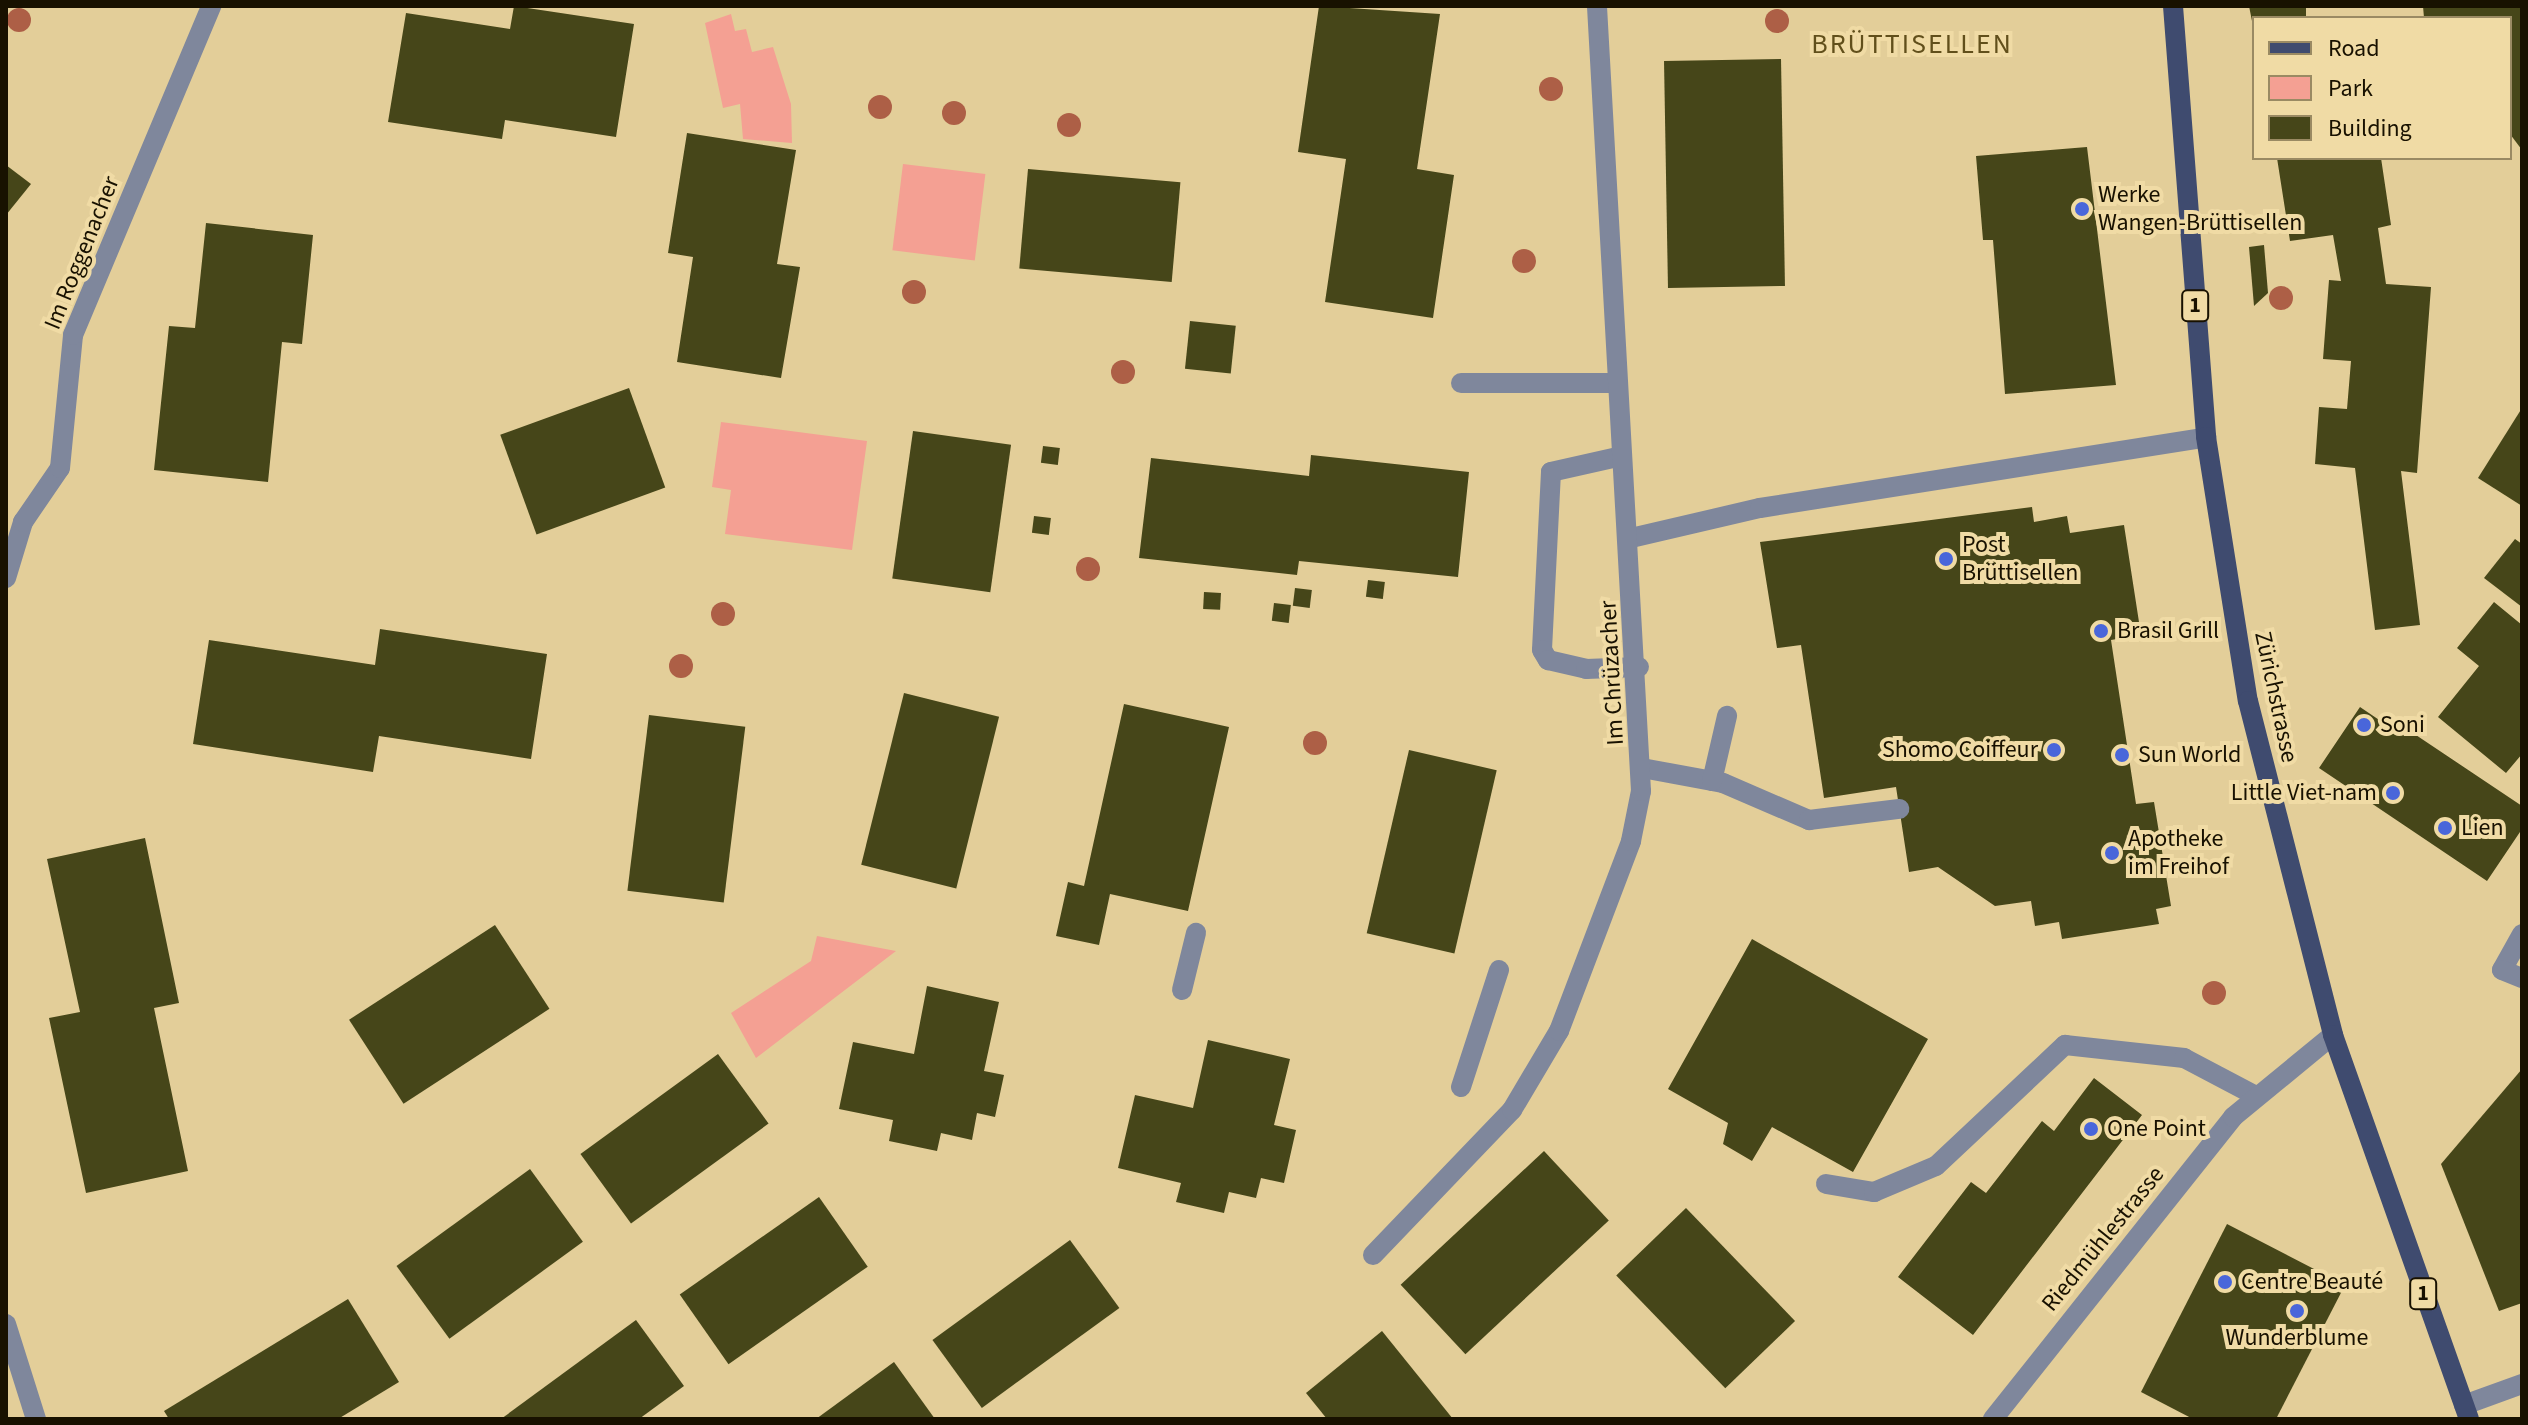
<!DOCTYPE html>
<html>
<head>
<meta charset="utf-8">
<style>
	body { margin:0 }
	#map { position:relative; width:2528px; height:1425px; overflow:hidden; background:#e3ce99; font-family:"Source Sans 3",sans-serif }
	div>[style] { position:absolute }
	.green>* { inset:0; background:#f4a093; transform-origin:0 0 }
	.building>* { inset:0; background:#464619; transform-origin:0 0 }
	.service>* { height:20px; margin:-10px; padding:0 10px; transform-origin:10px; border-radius:10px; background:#7f879c }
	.minor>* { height:20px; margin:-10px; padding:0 10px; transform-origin:10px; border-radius:10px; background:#7f879c }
	.tertiary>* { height:20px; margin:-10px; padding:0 10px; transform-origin:10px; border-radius:10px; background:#7f879c }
	.primary>* { height:20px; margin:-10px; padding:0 10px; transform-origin:10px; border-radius:10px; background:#3f4b6f }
	.trees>* { width:24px; height:24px; margin:-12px; border-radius:50%; background:#ad5f46 }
	.dots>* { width:22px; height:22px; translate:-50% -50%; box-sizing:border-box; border:4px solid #f0dba5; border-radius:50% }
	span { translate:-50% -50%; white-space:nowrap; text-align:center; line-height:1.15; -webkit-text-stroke:8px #f0dba5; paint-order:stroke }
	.shield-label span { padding:2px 6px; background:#f0dba5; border:2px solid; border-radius:6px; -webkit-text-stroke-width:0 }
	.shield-label { font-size:22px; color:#181100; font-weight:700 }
	.poi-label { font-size:24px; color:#181100 }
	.left { translate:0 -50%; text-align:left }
	.right { translate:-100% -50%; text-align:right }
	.street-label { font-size:24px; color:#181100 }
	.quarter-label { font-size:28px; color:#614f1b; letter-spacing:2px }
	.frame { position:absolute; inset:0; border:8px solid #181100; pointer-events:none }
	.legend { position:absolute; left:2252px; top:16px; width:260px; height:144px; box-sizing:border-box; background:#f0dba5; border:2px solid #9a8a63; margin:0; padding:10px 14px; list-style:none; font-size:24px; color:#181100 }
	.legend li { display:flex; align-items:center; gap:16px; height:40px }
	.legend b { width:40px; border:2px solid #9a8a63 }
</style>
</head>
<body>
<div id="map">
	<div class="green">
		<div style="clip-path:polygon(731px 14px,735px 31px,746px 29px,752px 52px,773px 47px,791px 104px,792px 143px,743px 139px,740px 104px,723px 108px,705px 23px)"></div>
		<div style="left:903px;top:164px;width:83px;height:87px;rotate:7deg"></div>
		<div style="clip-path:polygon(721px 422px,867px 441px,852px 550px,725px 534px,731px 490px,712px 487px)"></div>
		<div style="clip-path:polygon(817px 936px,896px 951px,756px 1058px,731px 1013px,811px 961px)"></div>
	</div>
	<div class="building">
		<div style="clip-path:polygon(514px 6px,634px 24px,616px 137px,505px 120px,502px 139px,388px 122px,406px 13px,510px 29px)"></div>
		<div style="clip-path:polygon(1319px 6px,1440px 14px,1417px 169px,1454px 175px,1433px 318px,1325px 302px,1346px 159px,1298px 152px)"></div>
		<div style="clip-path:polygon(2249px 6px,2306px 6px,2306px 18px,2254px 18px,2253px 26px)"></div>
		<div style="clip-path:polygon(2423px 6px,2522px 6px,2522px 150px,2510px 134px,2510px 18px,2424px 18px)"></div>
		<div style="left:1781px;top:59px;width:227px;height:117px;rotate:89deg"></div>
		<div style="clip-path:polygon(687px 133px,796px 150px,777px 264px,800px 267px,781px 378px,677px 362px,693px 257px,668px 253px)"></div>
		<div style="clip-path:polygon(2087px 147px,2116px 385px,2005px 394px,1993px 240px,1983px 240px,1976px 156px)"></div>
		<div style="clip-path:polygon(2277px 158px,2381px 158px,2391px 225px,2378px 228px,2386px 284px,2431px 287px,2417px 473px,2401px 471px,2420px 625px,2375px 630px,2355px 468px,2315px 464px,2319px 407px,2347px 409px,2351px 361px,2323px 359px,2329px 280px,2341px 281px,2333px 235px,2290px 241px)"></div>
		<div style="clip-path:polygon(6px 165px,31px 184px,6px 215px)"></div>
		<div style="left:1028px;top:169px;width:153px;height:100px;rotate:5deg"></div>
		<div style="clip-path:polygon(206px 223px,313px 235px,302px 344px,282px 342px,268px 482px,154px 470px,169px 326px,195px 328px)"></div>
		<div style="clip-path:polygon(2264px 245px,2268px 293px,2254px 306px,2249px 247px)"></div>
		<div style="left:1190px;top:321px;width:46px;height:48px;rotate:6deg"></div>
		<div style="left:629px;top:388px;width:106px;height:137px;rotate:70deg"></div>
		<div style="clip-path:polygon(2522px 408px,2522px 506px,2478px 478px)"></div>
		<div style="left:913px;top:431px;width:99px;height:149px;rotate:8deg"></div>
		<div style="left:1043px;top:446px;width:17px;height:17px;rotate:7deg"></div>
		<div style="clip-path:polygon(1311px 455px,1469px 472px,1458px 577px,1299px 561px,1297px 575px,1139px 558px,1151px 458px,1309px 476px)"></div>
		<div style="clip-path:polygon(2032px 507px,2034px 522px,2067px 516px,2070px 533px,2124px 525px,2141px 635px,2111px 640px,2136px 804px,2154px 802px,2171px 906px,2156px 909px,2159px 924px,2062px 939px,2059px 922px,2035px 926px,2031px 901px,1995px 906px,1938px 867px,1909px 872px,1896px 787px,1824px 798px,1801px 645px,1777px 648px,1760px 542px)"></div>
		<div style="left:1034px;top:516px;width:17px;height:17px;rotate:7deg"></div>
		<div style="clip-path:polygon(2515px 539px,2522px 544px,2522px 607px,2484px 578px)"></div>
		<div style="left:1368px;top:580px;width:17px;height:17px;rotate:7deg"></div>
		<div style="left:1295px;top:588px;width:17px;height:18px;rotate:7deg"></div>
		<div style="left:1204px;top:592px;width:17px;height:17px;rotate:3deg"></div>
		<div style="clip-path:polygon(2494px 602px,2522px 625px,2522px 754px,2506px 773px,2438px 717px,2479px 666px,2457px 648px)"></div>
		<div style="left:1274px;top:603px;width:17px;height:18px;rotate:7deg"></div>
		<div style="clip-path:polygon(380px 629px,547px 654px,531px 759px,379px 736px,373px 772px,193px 744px,209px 640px,375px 665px)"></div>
		<div style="left:904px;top:693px;width:98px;height:177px;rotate:14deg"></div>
		<div style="clip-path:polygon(1124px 704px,1229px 727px,1188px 911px,1110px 894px,1099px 945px,1056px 936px,1068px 882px,1084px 886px)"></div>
		<div style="clip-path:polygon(2360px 707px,2394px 730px,2398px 723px,2522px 806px,2522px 829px,2487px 881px,2319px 768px)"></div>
		<div style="left:649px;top:715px;width:97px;height:177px;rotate:7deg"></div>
		<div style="left:1409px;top:750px;width:90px;height:188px;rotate:13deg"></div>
		<div style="clip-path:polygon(145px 838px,179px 1003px,154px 1008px,188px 1171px,86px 1193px,49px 1018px,80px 1012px,47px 859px)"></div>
		<div style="left:495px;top:925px;width:100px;height:174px;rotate:57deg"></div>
		<div style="clip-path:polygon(1752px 939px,1928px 1039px,1853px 1172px,1772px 1127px,1752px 1161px,1723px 1144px,1728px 1123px,1668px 1089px)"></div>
		<div style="clip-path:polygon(927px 986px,999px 1002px,984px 1071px,1004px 1075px,995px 1117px,977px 1113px,972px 1140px,941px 1133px,937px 1151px,889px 1141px,893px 1120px,839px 1109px,853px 1042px,914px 1054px)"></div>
		<div style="clip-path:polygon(1208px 1040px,1290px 1059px,1274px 1125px,1296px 1130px,1284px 1183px,1261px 1178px,1256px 1198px,1229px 1192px,1224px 1213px,1176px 1202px,1181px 1183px,1118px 1168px,1135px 1095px,1193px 1108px)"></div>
		<div style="left:718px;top:1054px;width:86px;height:170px;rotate:54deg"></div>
		<div style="clip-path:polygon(2522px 1069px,2522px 1303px,2499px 1311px,2441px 1164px)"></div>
		<div style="clip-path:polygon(2094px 1078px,2142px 1115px,1973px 1335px,1898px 1277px,1971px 1182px,1986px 1193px,2042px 1121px,2054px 1131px)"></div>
		<div style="left:1544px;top:1151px;width:95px;height:196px;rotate:47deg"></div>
		<div style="left:530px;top:1169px;width:90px;height:165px;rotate:54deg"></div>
		<div style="left:819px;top:1197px;width:85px;height:170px;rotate:55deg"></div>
		<div style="left:1686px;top:1208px;width:157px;height:97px;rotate:46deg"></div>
		<div style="clip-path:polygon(2227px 1224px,2345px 1285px,2276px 1419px,2193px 1419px,2141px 1392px)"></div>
		<div style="left:1070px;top:1240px;width:84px;height:170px;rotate:54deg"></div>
		<div style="clip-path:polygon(348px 1299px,399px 1382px,338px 1419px,169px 1419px,164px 1411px)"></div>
		<div style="clip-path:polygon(636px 1320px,684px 1386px,639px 1419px,501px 1419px)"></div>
		<div style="clip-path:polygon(1382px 1331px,1453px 1419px,1327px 1419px,1306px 1393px)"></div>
		<div style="clip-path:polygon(894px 1362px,935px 1419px,816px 1419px)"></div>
	</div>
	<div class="service">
		<div style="left:1461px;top:383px;width:154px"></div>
		<div style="left:1622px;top:456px;width:73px;rotate:167.3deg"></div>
		<div style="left:1551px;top:472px;width:178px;rotate:92.9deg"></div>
		<div style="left:1542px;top:650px;width:12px;rotate:59deg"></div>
		<div style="left:1548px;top:660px;width:39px;rotate:13deg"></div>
		<div style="left:1586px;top:669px;width:53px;rotate:-2.2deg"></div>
		<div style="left:1631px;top:538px;width:132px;rotate:-13.1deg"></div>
		<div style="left:1760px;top:508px;width:452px;rotate:-9deg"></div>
		<div style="left:1642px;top:768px;width:82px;rotate:10.5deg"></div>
		<div style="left:1723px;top:783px;width:94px;rotate:23.3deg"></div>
		<div style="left:1809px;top:820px;width:91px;rotate:-7deg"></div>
		<div style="left:1712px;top:781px;width:67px;rotate:-77deg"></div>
		<div style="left:1182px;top:990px;width:59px;rotate:-76.2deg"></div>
		<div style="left:1461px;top:1087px;width:123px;rotate:-72deg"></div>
		<div style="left:1826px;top:1184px;width:49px;rotate:9.5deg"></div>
		<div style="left:1874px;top:1192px;width:67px;rotate:-22.8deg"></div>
		<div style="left:1936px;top:1166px;width:177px;rotate:-43.2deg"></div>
		<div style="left:2065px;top:1045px;width:120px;rotate:6.2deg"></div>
		<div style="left:2184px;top:1058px;width:81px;rotate:27.8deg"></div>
		<div style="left:2464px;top:1405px;width:62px;rotate:-19.9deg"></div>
	</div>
	<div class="minor">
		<div style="left:6px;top:578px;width:59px;rotate:-73.1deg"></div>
		<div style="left:23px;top:522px;width:65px;rotate:-55.6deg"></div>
		<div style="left:60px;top:468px;width:134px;rotate:-84.4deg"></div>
		<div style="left:73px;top:335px;width:357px;rotate:-67.2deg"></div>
		<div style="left:2522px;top:934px;width:41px;rotate:119.1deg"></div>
		<div style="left:2502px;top:970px;width:22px;rotate:22deg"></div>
		<div style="left:1373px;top:1255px;width:201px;rotate:-46.2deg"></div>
		<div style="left:1512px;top:1110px;width:92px;rotate:-59.3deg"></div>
		<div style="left:1559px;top:1031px;width:203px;rotate:-69.2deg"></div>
		<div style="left:1631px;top:841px;width:51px;rotate:-78.7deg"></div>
		<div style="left:1641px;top:791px;width:786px;rotate:-93.21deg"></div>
		<div style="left:6px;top:1324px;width:100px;rotate:72.5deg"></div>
	</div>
	<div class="tertiary">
		<div style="left:1993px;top:1419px;width:386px;rotate:-51.5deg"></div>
		<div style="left:2233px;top:1117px;width:129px;rotate:-39.4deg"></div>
	</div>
	<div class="primary">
		<div style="left:2173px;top:6px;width:432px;rotate:85.6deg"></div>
		<div style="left:2206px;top:437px;width:267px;rotate:81deg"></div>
		<div style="left:2248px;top:701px;width:345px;rotate:75.7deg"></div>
		<div style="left:2333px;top:1035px;width:407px;rotate:70.5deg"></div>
	</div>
	<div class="trees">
		<div style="left:19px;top:20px"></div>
		<div style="left:1777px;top:21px"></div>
		<div style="left:1551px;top:89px"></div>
		<div style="left:880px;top:107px"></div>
		<div style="left:954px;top:113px"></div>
		<div style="left:1069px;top:125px"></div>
		<div style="left:1524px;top:261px"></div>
		<div style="left:914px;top:292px"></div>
		<div style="left:2281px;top:298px"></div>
		<div style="left:1123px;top:372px"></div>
		<div style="left:1088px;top:569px"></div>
		<div style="left:723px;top:614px"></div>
		<div style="left:681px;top:666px"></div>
		<div style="left:1315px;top:743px"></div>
		<div style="left:2214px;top:993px"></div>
	</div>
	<div class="dots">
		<div style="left:2082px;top:209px;background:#4966da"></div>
		<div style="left:1946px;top:559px;background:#4966da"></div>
		<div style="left:2101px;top:631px;background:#4966da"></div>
		<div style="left:2364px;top:725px;background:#4966da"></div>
		<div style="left:2054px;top:750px;background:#4966da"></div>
		<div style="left:2122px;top:755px;background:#4966da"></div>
		<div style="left:2393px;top:793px;background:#4966da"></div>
		<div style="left:2445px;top:828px;background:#4966da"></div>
		<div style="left:2112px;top:853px;background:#4966da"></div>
		<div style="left:2091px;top:1129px;background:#4966da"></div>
		<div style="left:2225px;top:1282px;background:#4966da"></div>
		<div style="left:2297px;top:1311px;background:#4966da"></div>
	</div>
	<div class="shield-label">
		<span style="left:2195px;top:306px">1</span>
		<span style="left:2423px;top:1294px">1</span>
	</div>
	<div class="poi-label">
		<span class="left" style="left:2098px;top:209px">Werke<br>Wangen-Brüttisellen</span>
		<span class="left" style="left:1962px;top:559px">Post<br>Brüttisellen</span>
		<span class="left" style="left:2117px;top:631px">Brasil Grill</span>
		<span class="left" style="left:2380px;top:725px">Soni</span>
		<span class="right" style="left:2038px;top:750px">Shomo Coiffeur</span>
		<span class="left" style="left:2138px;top:755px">Sun World</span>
		<span class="right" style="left:2377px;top:793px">Little Viet-nam</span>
		<span class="left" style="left:2461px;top:828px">Lien</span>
		<span class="left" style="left:2128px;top:853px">Apotheke<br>im Freihof</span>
		<span class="left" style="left:2107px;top:1129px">One Point</span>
		<span class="left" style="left:2241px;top:1282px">Centre Beauté</span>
		<span style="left:2297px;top:1338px">Wunderblume</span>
	</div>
	<div class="street-label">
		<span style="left:82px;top:253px;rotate:-68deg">Im Roggenacher</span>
		<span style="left:1612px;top:673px;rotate:-93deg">Im Chrüzacher</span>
		<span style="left:2276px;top:697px;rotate:78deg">Zürichstrasse</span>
		<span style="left:2103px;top:1239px;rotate:-51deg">Riedmühlestrasse</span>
	</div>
	<div class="quarter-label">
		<span style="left:1912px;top:44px">BRÜTTISELLEN</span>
	</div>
	<div class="frame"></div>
	<ul class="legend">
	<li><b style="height:10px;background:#3f4b6f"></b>Road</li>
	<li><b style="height:22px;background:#f4a093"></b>Park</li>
	<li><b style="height:22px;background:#464619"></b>Building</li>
	</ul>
</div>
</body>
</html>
